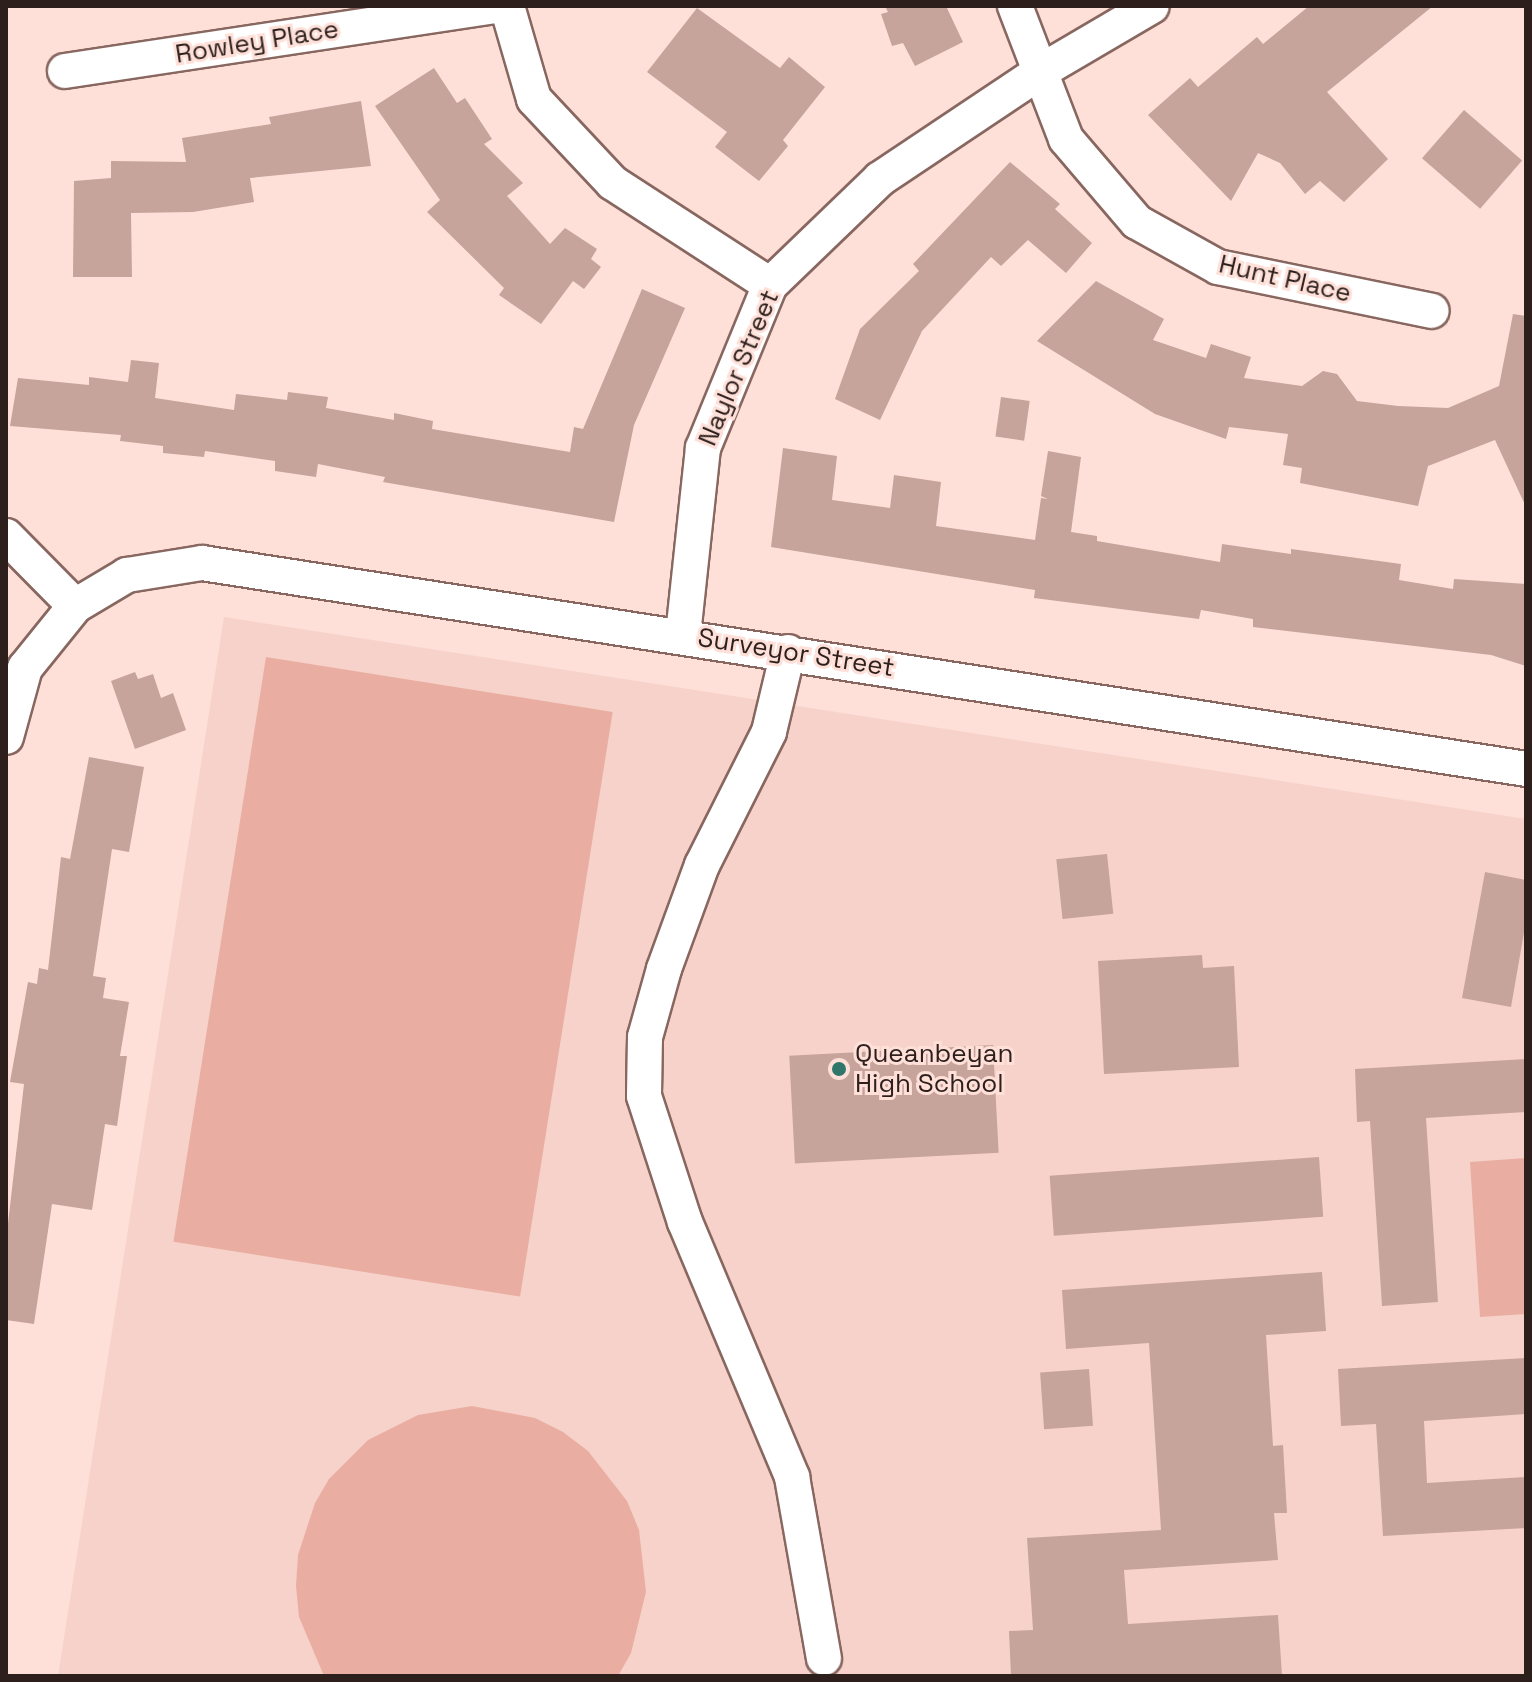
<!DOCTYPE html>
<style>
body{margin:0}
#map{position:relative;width:1532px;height:1682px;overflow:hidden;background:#fee0d9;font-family:"Space Grotesk",sans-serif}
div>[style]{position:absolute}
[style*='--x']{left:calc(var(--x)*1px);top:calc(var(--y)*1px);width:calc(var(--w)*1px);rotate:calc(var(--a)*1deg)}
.built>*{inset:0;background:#f6d2ca}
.green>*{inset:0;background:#e9aea1;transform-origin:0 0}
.building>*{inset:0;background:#c6a39b;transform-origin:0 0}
.roads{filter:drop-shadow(2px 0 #886760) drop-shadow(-2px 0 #886760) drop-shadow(0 2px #886760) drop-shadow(0 -2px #886760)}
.minor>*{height:34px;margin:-17px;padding:0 17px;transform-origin:17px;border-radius:17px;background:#fff}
.dots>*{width:22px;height:22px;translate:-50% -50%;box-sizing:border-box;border:4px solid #fee0d9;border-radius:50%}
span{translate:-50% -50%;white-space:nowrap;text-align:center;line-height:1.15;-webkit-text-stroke:6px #fee0d9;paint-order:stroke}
.street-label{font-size:26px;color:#2c1f1c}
.poi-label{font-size:26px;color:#2c1f1c}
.left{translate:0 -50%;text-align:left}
.frame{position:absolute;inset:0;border:8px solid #2c1f1c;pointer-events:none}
</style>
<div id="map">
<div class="built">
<div style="clip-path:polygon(224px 617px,1526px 819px,1526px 1676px,58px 1676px)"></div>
</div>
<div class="green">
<div style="left:266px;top:657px;width:351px;height:592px;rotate:9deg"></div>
<div style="clip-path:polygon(1526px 1158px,1526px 1314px,1480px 1317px,1470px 1162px)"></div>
<div style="clip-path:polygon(472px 1406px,535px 1418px,563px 1432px,588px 1451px,627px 1501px,639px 1530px,646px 1592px,631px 1653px,618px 1676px,324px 1676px,299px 1617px,296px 1586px,298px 1555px,315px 1503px,329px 1479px,368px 1440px,418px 1415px)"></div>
</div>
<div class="building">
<div style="clip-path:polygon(885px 6px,946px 6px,963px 42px,915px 66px,903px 43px,892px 46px,881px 14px,888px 12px)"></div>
<div style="clip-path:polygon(1309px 6px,1433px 6px,1327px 92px,1388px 159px,1344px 202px,1320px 181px,1305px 194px,1280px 163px,1258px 153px,1231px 201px,1148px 115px,1190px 78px,1198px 87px,1257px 37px,1263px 44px)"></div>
<div style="clip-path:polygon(697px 8px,780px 68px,789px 57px,825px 87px,783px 140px,788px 146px,759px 181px,715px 147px,727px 132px,647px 72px)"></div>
<div style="clip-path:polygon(434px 68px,457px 103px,465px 98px,492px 139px,484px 144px,523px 183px,507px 196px,550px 244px,565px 228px,597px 249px,591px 259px,601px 267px,584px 289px,573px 281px,541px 324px,499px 295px,504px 288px,427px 212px,440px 200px,375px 106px)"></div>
<div style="clip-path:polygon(361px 101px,371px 166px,250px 178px,254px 202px,193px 212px,131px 213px,132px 277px,73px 277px,74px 181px,111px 178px,111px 161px,186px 162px,182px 138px,271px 124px,269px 117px)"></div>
<div style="left:1464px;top:110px;width:77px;height:64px;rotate:41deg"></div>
<div style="clip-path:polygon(1010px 162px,1060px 204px,1055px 209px,1092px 243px,1066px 273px,1028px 240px,1001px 266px,991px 257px,922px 331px,880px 420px,835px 399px,860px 329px,919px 271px,913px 264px)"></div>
<div style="clip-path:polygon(1096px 281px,1164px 319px,1153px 340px,1206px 358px,1211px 344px,1251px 357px,1244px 378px,1302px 386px,1323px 371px,1337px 374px,1357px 401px,1398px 406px,1448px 408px,1499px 386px,1513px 314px,1526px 316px,1526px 507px,1495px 440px,1428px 466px,1418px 506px,1300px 483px,1302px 468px,1283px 465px,1288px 434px,1229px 427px,1226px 439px,1155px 414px,1037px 341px)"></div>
<div style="clip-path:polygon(642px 289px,685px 308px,634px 425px,614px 522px,383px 482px,385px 477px,318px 464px,316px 477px,275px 471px,275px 461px,205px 451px,204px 457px,163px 453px,163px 446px,120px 441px,121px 435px,10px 426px,18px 378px,89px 385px,89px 377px,128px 382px,131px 360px,159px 363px,155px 398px,234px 410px,236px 394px,287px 400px,288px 392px,328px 397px,326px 408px,394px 420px,394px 413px,433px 421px,432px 429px,570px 452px,574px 427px,583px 429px)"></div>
<div style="left:1001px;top:397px;width:29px;height:40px;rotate:8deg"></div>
<div style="clip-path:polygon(783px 448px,837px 456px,832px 500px,890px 508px,894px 475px,941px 482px,936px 526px,1035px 540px,1041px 498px,1048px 499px,1041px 496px,1048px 451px,1081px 457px,1071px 532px,1097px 536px,1097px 541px,1220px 562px,1222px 544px,1291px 554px,1291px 549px,1401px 564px,1399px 580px,1453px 589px,1454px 579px,1526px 584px,1526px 666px,1491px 655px,1253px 627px,1253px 619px,1201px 610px,1199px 619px,1034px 598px,1035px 590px,771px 547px)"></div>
<div style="clip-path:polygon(135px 672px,138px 679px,153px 674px,161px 698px,173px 693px,186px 730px,135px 749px,111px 681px)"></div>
<div style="clip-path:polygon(89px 757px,144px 767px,129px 852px,112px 849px,93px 976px,106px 978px,103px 998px,129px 1002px,120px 1056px,127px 1056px,117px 1126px,105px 1124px,92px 1210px,52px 1204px,34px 1324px,6px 1320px,6px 1241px,24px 1084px,10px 1082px,28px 982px,37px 984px,39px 968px,48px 970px,61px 857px,70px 859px)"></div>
<div style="left:1107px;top:854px;width:60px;height:51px;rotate:84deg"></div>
<div style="clip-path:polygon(1485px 872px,1526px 880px,1526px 921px,1511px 1007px,1462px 998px)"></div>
<div style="clip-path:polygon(1202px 955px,1203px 968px,1234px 966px,1239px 1067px,1104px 1074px,1098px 961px)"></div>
<div style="left:993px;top:1045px;width:108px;height:204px;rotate:87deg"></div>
<div style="clip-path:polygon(1526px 1059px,1526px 1112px,1426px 1118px,1438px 1302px,1382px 1306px,1370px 1121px,1357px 1122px,1355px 1069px)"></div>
<div style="left:1319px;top:1157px;width:60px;height:270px;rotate:86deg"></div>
<div style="clip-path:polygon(1322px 1272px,1326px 1331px,1266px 1335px,1273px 1446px,1283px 1445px,1287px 1513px,1274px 1513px,1278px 1560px,1124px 1570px,1128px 1624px,1278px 1615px,1282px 1676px,1011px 1676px,1009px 1631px,1033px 1630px,1027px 1538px,1161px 1530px,1149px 1343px,1066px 1349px,1062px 1290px)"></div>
<div style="clip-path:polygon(1526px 1358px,1526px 1414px,1424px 1421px,1427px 1483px,1526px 1477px,1526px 1528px,1383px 1536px,1376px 1424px,1341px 1426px,1338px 1369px)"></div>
<div style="left:1089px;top:1369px;width:57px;height:49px;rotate:86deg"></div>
</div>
<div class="roads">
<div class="minor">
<div style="--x:507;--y:6;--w:97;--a:73.8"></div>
<div style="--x:534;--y:99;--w:115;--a:46.8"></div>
<div style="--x:613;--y:183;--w:187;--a:33"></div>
<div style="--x:1015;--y:6;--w:142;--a:69"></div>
<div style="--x:1066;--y:139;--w:109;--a:49.5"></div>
<div style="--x:1137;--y:222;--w:93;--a:29.1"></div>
<div style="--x:1218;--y:267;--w:218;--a:11.6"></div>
<div style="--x:65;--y:71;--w:437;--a:-8.6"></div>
<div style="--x:6;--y:536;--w:98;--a:45.4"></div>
<div style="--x:683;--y:635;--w:188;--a:-83.9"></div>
<div style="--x:703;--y:448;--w:176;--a:-67.7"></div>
<div style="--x:770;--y:285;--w:153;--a:-43.9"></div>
<div style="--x:880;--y:179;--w:196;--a:-33.8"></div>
<div style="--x:1043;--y:70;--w:126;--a:-30.4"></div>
<div style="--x:788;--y:652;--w:82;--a:103.4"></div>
<div style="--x:769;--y:732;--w:149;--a:116.7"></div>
<div style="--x:702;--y:865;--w:111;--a:110.1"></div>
<div style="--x:664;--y:969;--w:71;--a:105.6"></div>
<div style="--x:645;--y:1037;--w:59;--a:91"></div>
<div style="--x:644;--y:1096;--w:133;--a:72"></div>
<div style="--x:685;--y:1222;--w:277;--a:67.2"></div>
<div style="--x:792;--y:1477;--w:184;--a:80"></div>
<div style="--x:6;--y:737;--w:72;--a:-74.6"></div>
<div style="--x:25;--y:668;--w:80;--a:-51.1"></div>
<div style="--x:75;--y:606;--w:61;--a:-30.8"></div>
<div style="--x:127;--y:575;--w:76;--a:-9.1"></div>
<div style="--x:202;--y:563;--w:1340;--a:8.84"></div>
</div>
</div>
<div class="dots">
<div style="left:839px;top:1069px;background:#30766b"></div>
</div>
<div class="street-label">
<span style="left:257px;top:42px;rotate:-9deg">Rowley Place</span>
<span style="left:1285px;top:279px;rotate:13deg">Hunt Place</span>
<span style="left:739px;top:368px;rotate:-67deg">Naylor Street</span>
<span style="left:796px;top:653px;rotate:9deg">Surveyor Street</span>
</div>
<div class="poi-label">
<span class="left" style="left:855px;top:1069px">Queanbeyan<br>High School</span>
</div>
<div class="frame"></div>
</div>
